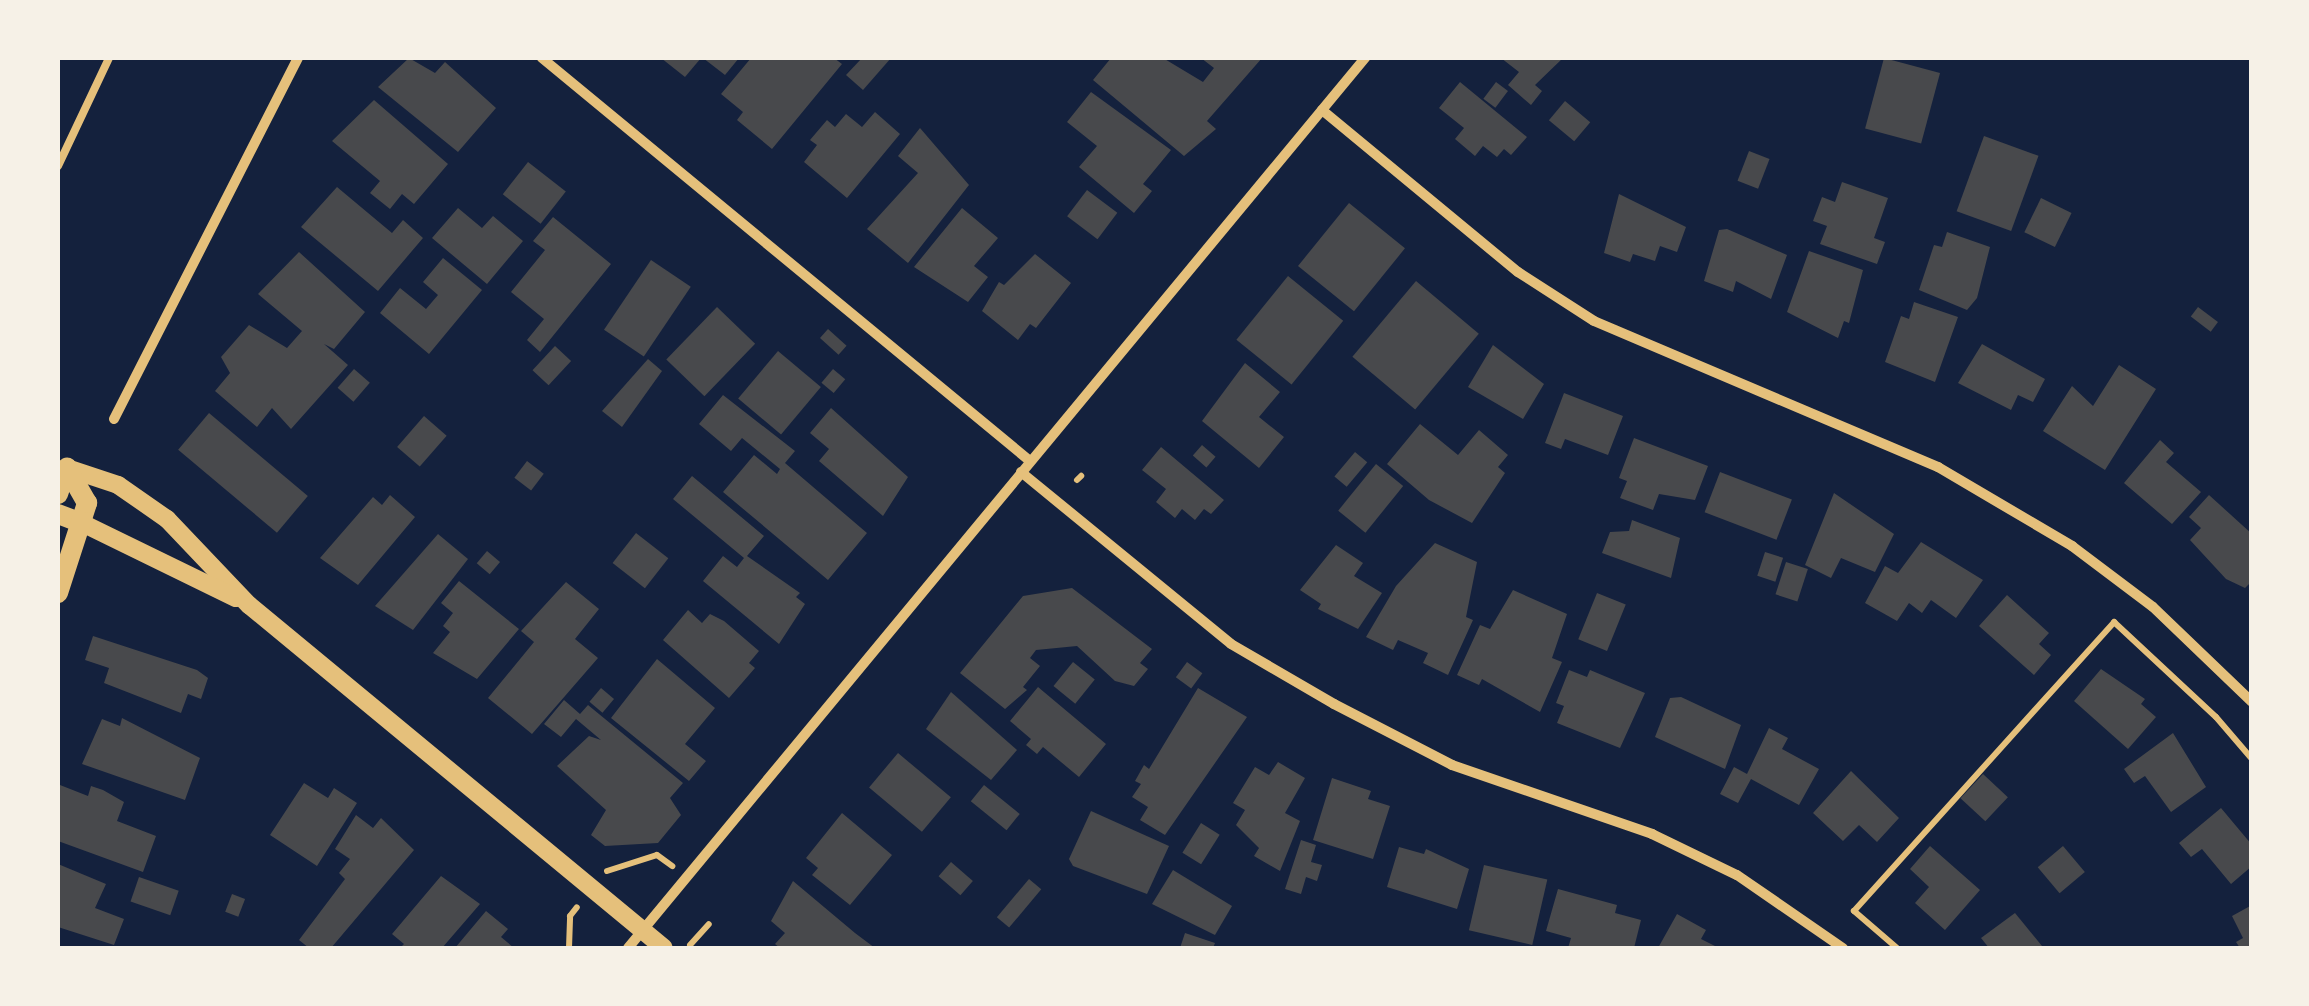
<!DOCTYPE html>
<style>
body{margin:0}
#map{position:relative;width:2309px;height:1006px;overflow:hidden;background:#14213d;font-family:Literata,serif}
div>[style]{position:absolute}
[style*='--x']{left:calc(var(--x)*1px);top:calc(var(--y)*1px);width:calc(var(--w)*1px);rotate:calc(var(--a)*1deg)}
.building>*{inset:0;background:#48494c;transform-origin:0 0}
.path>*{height:6px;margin:-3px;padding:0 3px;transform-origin:3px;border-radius:3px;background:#e5c07b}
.service>*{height:8px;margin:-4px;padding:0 4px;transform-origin:4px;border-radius:4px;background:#e5c07b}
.minor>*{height:10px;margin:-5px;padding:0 5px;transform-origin:5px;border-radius:5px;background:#e5c07b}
.tertiary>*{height:18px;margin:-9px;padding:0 9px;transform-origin:9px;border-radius:9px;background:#e5c07b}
.secondary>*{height:20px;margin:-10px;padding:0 10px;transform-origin:10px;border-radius:10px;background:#e5c07b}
span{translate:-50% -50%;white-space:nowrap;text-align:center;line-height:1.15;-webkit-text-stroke:10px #f6f1e7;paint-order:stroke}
.frame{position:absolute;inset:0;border:60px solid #f6f1e7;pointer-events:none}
</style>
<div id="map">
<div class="building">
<div style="clip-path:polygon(409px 58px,435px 73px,445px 62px,496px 108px,458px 152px,378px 87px)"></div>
<div style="clip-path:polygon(661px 58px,701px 58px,685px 77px)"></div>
<div style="clip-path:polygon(703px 58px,739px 58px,725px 75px)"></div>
<div style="clip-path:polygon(751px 58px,834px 58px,842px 64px,772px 149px,737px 120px,743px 112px,721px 94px)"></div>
<div style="clip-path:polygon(862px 58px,891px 58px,863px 90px,846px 75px)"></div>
<div style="clip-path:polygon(1111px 58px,1163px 58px,1203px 82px,1214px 68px,1201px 58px,1262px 58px,1207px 121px,1216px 129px,1184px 156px,1093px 80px)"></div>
<div style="clip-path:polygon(1501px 58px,1563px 58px,1535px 85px,1542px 91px,1531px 105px,1508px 85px,1519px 72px)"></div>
<div style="left:1884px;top:58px;width:58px;height:73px;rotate:15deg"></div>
<div style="clip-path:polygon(1460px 82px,1527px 137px,1511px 155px,1504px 149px,1497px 157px,1483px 146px,1475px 156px,1455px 139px,1464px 128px,1439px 108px)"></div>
<div style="left:1496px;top:82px;width:15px;height:21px;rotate:37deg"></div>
<div style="clip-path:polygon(1091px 92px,1171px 150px,1143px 184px,1152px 191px,1134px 213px,1079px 167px,1097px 146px,1067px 122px)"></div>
<div style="clip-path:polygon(374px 100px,448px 164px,414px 204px,402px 194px,390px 209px,370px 193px,380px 181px,332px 141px)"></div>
<div style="left:1565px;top:101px;width:33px;height:25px;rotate:40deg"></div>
<div style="clip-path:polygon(875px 112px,900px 134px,847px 198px,804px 162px,817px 145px,810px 140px,827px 120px,835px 127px,846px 114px,862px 127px)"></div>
<div style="clip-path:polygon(920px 128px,969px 185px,908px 263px,867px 229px,918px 173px,898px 156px)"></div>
<div style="left:1984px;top:136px;width:58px;height:80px;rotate:20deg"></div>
<div style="left:1749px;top:151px;width:22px;height:32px;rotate:21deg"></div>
<div style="left:528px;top:162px;width:48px;height:41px;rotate:38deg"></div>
<div style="clip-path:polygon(1842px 182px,1888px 198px,1874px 238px,1885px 242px,1877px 264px,1820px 244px,1827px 226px,1813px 221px,1822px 197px,1835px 202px)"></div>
<div style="clip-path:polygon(337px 187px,392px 233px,403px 220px,423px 238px,378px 291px,301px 227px)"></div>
<div style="left:1087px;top:190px;width:38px;height:33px;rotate:37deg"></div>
<div style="clip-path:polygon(1619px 194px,1686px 227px,1677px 252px,1660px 246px,1655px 261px,1633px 254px,1630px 262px,1604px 253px)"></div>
<div style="left:2041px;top:198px;width:34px;height:38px;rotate:26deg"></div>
<div style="left:1349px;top:203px;width:72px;height:81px;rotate:39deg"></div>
<div style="clip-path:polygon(458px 208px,482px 228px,493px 216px,523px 241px,487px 284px,432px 238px)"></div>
<div style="clip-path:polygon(962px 208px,998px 238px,974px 266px,988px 277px,968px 302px,914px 267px)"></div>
<div style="clip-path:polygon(553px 217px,611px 264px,540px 352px,527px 340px,544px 319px,511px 292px,545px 250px,533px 241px)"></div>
<div style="clip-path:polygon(1727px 229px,1787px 255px,1771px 299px,1736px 281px,1733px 292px,1704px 281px,1719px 230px)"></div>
<div style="clip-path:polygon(1947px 232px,1990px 247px,1977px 298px,1967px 310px,1919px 290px,1934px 245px,1942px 247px)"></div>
<div style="clip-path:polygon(1809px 251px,1863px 270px,1849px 323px,1844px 321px,1838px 338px,1787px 312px)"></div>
<div style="clip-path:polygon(299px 252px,365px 312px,334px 349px,324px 344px,348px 365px,291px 429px,272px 408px,257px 427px,215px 391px,230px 373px,221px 357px,249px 325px,287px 348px,302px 331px,258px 294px)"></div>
<div style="clip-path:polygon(1035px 254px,1071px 283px,1036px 328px,1030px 324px,1018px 340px,982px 311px,999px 282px,1004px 285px)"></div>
<div style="clip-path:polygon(443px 258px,482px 290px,429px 354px,380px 313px,400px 288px,426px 309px,438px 295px,423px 282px)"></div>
<div style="left:651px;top:260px;width:48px;height:84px;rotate:34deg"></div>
<div style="left:1288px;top:276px;width:71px;height:82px;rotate:39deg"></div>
<div style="left:1416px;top:281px;width:82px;height:99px;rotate:40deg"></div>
<div style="clip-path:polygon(1914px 302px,1958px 317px,1935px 382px,1885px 362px,1901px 316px,1909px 319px)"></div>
<div style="left:717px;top:307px;width:53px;height:73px;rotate:44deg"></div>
<div style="left:2198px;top:307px;width:25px;height:12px;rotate:37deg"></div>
<div style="left:828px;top:329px;width:25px;height:12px;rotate:42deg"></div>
<div style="clip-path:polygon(1982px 344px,2045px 379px,2033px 402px,2018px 395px,2011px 410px,1958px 383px)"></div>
<div style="clip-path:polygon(1493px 345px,1544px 384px,1523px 419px,1468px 387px)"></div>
<div style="left:555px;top:346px;width:22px;height:33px;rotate:43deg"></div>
<div style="left:778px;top:351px;width:56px;height:62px;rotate:40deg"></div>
<div style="clip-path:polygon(648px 359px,662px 371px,622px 427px,602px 411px)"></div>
<div style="clip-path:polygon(1245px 363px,1280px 392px,1259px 417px,1284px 437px,1259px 468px,1202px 421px)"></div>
<div style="clip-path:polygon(2119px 365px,2156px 389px,2105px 470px,2043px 431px,2072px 386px,2093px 406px)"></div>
<div style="left:354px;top:369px;width:21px;height:25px;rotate:41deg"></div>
<div style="left:833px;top:369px;width:16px;height:18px;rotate:40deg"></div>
<div style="clip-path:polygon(1564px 393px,1623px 416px,1608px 455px,1565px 439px,1561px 449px,1545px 443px)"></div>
<div style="clip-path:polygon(723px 395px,795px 451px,785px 463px,867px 533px,828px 580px,723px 492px,754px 455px,777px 474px,780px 469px,742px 438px,731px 451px,699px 424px)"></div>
<div style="clip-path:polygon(831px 408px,908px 477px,883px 516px,819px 461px,829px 449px,810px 433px)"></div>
<div style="left:209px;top:413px;width:129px;height:48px;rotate:40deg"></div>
<div style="left:424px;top:416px;width:30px;height:41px;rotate:41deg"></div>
<div style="clip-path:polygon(1420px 424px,1458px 455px,1479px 430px,1508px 455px,1498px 467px,1505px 473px,1472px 523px,1429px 500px,1387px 464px)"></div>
<div style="clip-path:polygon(1634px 438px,1708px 466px,1695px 500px,1659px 494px,1653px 510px,1620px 498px,1627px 481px,1619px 478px)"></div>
<div style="clip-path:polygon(2160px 440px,2174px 453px,2166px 462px,2201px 492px,2172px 524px,2124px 483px)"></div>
<div style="left:1202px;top:445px;width:18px;height:14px;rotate:41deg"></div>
<div style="clip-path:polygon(1161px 447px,1224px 500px,1211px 514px,1204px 509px,1195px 520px,1182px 509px,1175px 518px,1156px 502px,1166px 489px,1142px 470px)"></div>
<div style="left:1355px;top:452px;width:16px;height:32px;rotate:40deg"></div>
<div style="left:527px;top:461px;width:21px;height:21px;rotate:37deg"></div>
<div style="left:1376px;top:464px;width:35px;height:60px;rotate:39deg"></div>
<div style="left:1720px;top:472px;width:77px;height:43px;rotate:21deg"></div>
<div style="clip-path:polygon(692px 476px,764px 536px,747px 556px,800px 593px,796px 597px,805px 604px,779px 644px,703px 581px,723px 556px,737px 567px,744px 558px,673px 499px)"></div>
<div style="clip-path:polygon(1834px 493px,1894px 534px,1875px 572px,1841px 558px,1831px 578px,1805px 565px)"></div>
<div style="clip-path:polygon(390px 495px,415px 517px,358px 585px,320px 558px,373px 497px,382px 505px)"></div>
<div style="clip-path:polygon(2209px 495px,2252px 534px,2252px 581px,2245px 588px,2226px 579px,2190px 540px,2201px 528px,2189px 517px)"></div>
<div style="clip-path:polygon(1632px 520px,1680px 538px,1671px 578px,1602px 553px,1610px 532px,1629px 531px)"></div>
<div style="left:636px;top:533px;width:41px;height:38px;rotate:38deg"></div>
<div style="clip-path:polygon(438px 534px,468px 559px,413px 630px,375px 606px)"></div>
<div style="clip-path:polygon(1921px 542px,1983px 580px,1956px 618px,1931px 600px,1922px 613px,1909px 603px,1897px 621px,1865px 603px,1885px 566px,1898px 573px)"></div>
<div style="clip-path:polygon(1435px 543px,1477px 562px,1466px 617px,1473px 620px,1448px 675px,1423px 663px,1428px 653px,1398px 640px,1393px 650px,1366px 637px,1396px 586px)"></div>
<div style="clip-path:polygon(1336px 545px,1363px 563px,1354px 576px,1382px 593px,1358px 629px,1318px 609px,1321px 604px,1300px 590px)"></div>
<div style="left:487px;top:551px;width:17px;height:16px;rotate:40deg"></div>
<div style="left:1765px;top:552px;width:19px;height:25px;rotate:18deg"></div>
<div style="left:1786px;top:562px;width:23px;height:34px;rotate:18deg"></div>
<div style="clip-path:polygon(459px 581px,519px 629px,477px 679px,433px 653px,450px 632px,443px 626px,453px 613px,441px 603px)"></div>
<div style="clip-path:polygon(566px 582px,599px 609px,575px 639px,598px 658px,532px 734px,488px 698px,534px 642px,521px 631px)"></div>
<div style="clip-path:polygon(1072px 588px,1152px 649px,1140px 663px,1148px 669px,1134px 686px,1115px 681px,1077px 646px,1036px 650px,1030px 658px,1040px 666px,1023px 687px,1027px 690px,1005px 709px,960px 673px,1023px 596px)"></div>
<div style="clip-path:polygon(1513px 590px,1567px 614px,1552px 658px,1562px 662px,1540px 712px,1482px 679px,1479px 685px,1457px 675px,1480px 625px,1490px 629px)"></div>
<div style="left:1597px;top:593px;width:31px;height:50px;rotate:22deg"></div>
<div style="clip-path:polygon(2007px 595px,2049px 633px,2039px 644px,2051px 655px,2034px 675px,1979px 626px)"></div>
<div style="clip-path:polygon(688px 610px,702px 623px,710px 614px,724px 621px,759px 651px,749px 663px,755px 668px,729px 698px,663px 640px)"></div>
<div style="clip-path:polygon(93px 636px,197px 670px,208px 678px,201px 699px,188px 694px,181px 713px,104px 683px,109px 668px,85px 660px)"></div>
<div style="clip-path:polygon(657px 659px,715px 708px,685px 744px,706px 761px,689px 781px,611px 718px)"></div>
<div style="left:1073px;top:662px;width:28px;height:31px;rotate:39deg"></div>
<div style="left:1187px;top:662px;width:19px;height:19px;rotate:36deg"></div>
<div style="clip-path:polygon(2101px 669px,2145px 699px,2141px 704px,2156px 717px,2128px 749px,2074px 701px)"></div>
<div style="clip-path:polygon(1569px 670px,1587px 677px,1590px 670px,1645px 693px,1620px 748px,1557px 723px,1564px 706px,1556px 703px)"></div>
<div style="clip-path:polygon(1038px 687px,1106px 744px,1079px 777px,1043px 747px,1037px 754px,1026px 745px,1031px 739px,1010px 721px)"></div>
<div style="left:601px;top:688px;width:17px;height:18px;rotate:40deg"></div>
<div style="clip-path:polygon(1198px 688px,1247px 717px,1165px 835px,1140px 820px,1148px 807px,1132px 797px,1141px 784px,1135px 781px,1144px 765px,1149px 769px)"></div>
<div style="clip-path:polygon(951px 692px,1017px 750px,991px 780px,926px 729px)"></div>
<div style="clip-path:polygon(1681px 697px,1741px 725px,1725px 769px,1655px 737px,1670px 698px)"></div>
<div style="clip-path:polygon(564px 700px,580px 714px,588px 705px,683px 783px,670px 798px,681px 815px,658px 843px,605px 846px,591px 835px,606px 810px,557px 766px,589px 736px,601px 740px,576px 719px,561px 737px,544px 724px)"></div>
<div style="clip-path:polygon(122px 718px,200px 758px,185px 800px,82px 764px,102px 719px,120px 726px)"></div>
<div style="clip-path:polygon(1769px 728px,1788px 738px,1782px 749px,1819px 769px,1799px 805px,1751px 779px,1738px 803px,1720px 794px,1734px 767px,1747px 774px)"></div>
<div style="clip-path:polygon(2173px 733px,2206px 787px,2171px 812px,2145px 776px,2134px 783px,2124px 769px)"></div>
<div style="left:898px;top:753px;width:69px;height:45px;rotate:40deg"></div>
<div style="clip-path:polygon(1278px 762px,1305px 778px,1285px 813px,1300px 821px,1280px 871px,1254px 856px,1259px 848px,1236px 825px,1245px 810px,1233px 803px,1255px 767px,1269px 775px)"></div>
<div style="clip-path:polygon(1851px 771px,1899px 818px,1877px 842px,1859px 825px,1843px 841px,1813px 813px)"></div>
<div style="left:1983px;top:774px;width:34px;height:33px;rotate:43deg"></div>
<div style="clip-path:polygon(1332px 778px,1371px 791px,1368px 799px,1390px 806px,1373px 859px,1313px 840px)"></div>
<div style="clip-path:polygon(304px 783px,328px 798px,334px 788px,357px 803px,317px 866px,270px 835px)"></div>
<div style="clip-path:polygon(60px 785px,88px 796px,91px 786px,103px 790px,124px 802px,117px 821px,156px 836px,143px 872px,58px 841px)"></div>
<div style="left:984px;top:785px;width:46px;height:21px;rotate:39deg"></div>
<div style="clip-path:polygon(2221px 808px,2252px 845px,2252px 866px,2231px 884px,2202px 849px,2191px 857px,2179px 843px)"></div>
<div style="clip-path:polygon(1091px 811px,1169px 846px,1147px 894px,1073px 866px,1069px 859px)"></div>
<div style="clip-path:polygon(842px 813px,892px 855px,850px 905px,812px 875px,818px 868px,806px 858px)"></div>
<div style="clip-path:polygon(356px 815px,373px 828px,381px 818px,414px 850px,331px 948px,309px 948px,299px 940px,345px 879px,339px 873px,350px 859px,335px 849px)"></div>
<div style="left:1201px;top:823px;width:22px;height:35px;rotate:32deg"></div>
<div style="clip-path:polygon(1301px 840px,1316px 845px,1311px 862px,1322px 865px,1317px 881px,1306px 877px,1301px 894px,1285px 889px)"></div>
<div style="clip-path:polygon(1930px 846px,1980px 890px,1945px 930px,1915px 903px,1929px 887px,1910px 869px)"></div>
<div style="left:2063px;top:846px;width:34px;height:33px;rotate:50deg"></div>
<div style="clip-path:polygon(1399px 847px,1424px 854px,1426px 849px,1469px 869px,1457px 909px,1387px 887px)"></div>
<div style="left:951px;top:862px;width:29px;height:19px;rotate:41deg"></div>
<div style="clip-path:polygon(58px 864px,106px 884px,95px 908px,124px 919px,114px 945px,58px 927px)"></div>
<div style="left:1484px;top:865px;width:65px;height:67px;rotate:13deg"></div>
<div style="clip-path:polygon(1173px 870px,1232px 906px,1215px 935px,1152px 904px)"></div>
<div style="clip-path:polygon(441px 876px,480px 904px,442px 948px,400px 948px,404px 944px,392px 934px)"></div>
<div style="left:139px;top:877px;width:42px;height:26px;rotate:19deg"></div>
<div style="left:1029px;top:879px;width:16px;height:50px;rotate:40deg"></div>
<div style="clip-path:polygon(793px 881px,855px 933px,875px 948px,780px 948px,775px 944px,785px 933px,771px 921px)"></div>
<div style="clip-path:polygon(1558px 889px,1617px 905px,1615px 913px,1641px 920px,1634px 948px,1568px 948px,1571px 938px,1546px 931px)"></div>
<div style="left:232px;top:894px;width:14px;height:19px;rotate:21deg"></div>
<div style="clip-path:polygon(2252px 905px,2252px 948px,2240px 948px,2236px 942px,2243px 938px,2232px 916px)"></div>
<div style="clip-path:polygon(486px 911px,508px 929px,501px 937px,514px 948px,455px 948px)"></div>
<div style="clip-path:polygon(2015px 913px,2042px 946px,1989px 948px,1981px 938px)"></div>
<div style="clip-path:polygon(1677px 914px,1706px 930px,1701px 939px,1719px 948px,1658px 948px)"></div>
<div style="clip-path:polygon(1185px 933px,1215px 943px,1213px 948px,1180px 948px)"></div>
</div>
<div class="path">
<div style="--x:1077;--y:480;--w:6;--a:-45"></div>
<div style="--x:607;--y:871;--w:52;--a:-17.7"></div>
<div style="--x:657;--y:855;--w:19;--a:36"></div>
<div style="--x:690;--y:945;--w:28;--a:-48"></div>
<div style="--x:569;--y:948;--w:32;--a:-88"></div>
<div style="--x:570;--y:916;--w:11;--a:-52"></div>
<div style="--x:1897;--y:948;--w:57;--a:-139.3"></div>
<div style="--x:1854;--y:911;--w:389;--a:-48"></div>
<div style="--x:2114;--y:622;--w:139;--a:43"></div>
<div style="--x:2216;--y:717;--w:55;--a:49.4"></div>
</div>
<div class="service">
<div style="--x:58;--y:166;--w:119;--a:-64.7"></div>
</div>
<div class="minor">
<div style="--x:542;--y:58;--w:633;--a:39.55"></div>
<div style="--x:1322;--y:110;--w:254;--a:39.6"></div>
<div style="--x:1518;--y:272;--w:90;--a:32.8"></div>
<div style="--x:1594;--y:321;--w:374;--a:23"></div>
<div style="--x:1938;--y:467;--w:156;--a:30.5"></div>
<div style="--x:2072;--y:546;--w:101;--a:37"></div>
<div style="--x:2153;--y:607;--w:137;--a:43.8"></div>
<div style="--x:114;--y:419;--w:405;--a:-63"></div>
<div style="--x:1021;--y:472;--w:271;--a:39.3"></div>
<div style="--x:1231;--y:644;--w:119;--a:30.2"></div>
<div style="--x:1334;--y:704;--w:133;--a:27.3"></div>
<div style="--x:1452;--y:765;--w:212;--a:19"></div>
<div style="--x:1652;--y:834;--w:94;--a:25.8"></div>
<div style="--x:1737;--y:875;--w:129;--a:34.6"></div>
<div style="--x:628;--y:948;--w:1156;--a:-50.37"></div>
</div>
<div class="tertiary">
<div style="--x:67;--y:468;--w:54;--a:18.4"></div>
<div style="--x:118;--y:485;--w:60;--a:34.8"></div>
<div style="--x:167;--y:519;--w:119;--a:46.4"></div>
<div style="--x:249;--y:605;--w:538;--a:39.57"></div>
<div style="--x:84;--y:524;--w:169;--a:26"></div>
</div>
<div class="secondary">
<div style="--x:58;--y:494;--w:28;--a:-71"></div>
<div style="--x:58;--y:514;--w:28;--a:21"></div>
<div style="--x:58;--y:593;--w:95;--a:-72.1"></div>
<div style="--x:87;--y:503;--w:40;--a:-119.7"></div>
</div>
<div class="frame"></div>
</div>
